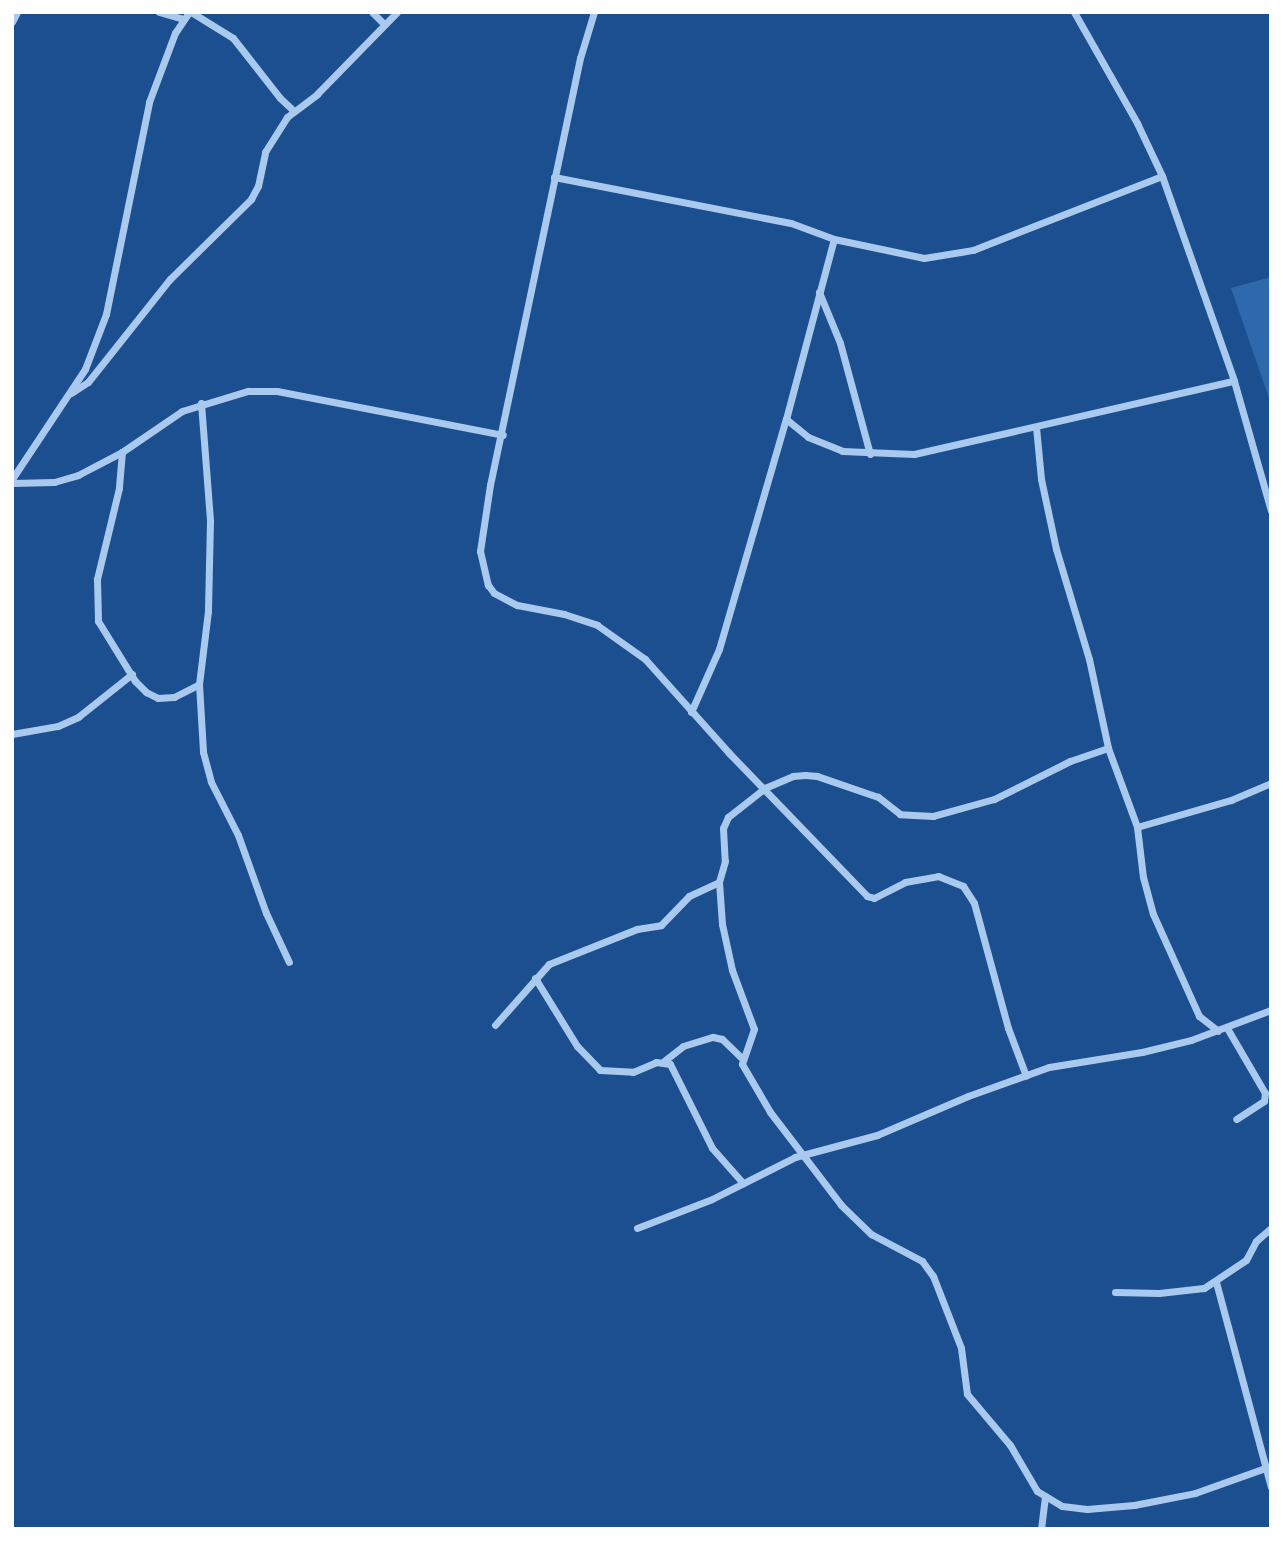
<!DOCTYPE html>
<style>
body{margin:0}
#map{position:relative;width:1283px;height:1541px;overflow:hidden;background:#1b4f8f;font-family:Raleway,sans-serif}
div>[style]{position:absolute}
[style*='--x']{left:calc(var(--x)*1px);top:calc(var(--y)*1px);width:calc(var(--w)*1px);rotate:calc(var(--a)*1deg)}
.green>*{inset:0;background:#2e69ad}
.minor>*{height:7px;margin:-3.5px;padding:0 3.5px;transform-origin:3.5px;border-radius:3.5px;background:#a9c9ee}
span{translate:-50% -50%;white-space:nowrap;text-align:center;line-height:1.15;-webkit-text-stroke:5px #1b4f8f;paint-order:stroke}
.frame{position:absolute;inset:0;border:14px solid #fff;pointer-events:none}
</style>
<div id="map">
<div class="green">
<div style="clip-path:polygon(1271px 277px,1271px 404px,1231px 288px)"></div>
</div>
<div class="minor">
<div style="--x:159;--y:12;--w:26;--a:16"></div>
<div style="--x:191;--y:12;--w:49;--a:31.8"></div>
<div style="--x:233;--y:38;--w:76;--a:51.9"></div>
<div style="--x:280;--y:98;--w:19;--a:43"></div>
<div style="--x:372;--y:12;--w:17;--a:45"></div>
<div style="--x:594;--y:12;--w:48;--a:106.9"></div>
<div style="--x:580;--y:58;--w:436;--a:101.9"></div>
<div style="--x:490;--y:485;--w:67;--a:98.6"></div>
<div style="--x:480;--y:551;--w:35;--a:77"></div>
<div style="--x:488;--y:585;--w:10;--a:53"></div>
<div style="--x:494;--y:593;--w:26;--a:28"></div>
<div style="--x:517;--y:605;--w:48;--a:10.8"></div>
<div style="--x:564;--y:614;--w:35;--a:18"></div>
<div style="--x:597;--y:625;--w:59;--a:35.3"></div>
<div style="--x:645;--y:659;--w:126;--a:48.2"></div>
<div style="--x:729;--y:753;--w:199;--a:46"></div>
<div style="--x:867;--y:896;--w:7;--a:16"></div>
<div style="--x:874;--y:898;--w:35;--a:-27"></div>
<div style="--x:905;--y:882;--w:34;--a:-10"></div>
<div style="--x:938;--y:876;--w:27;--a:22"></div>
<div style="--x:963;--y:886;--w:20;--a:57"></div>
<div style="--x:974;--y:903;--w:130;--a:74.8"></div>
<div style="--x:1008;--y:1028;--w:51;--a:69.4"></div>
<div style="--x:1074;--y:12;--w:128;--a:60.4"></div>
<div style="--x:1137;--y:123;--w:59;--a:64.7"></div>
<div style="--x:1162;--y:176;--w:217;--a:70.6"></div>
<div style="--x:1234;--y:381;--w:135;--a:74.1"></div>
<div style="--x:12;--y:22;--w:11;--a:-63"></div>
<div style="--x:554;--y:177;--w:241;--a:11"></div>
<div style="--x:791;--y:223;--w:46;--a:20.4"></div>
<div style="--x:834;--y:239;--w:92;--a:11.9"></div>
<div style="--x:924;--y:258;--w:50;--a:-9.3"></div>
<div style="--x:973;--y:250;--w:203;--a:-21.4"></div>
<div style="--x:819;--y:292;--w:55;--a:67.6"></div>
<div style="--x:840;--y:343;--w:115;--a:74.9"></div>
<div style="--x:71;--y:393;--w:20;--a:-33"></div>
<div style="--x:88;--y:382;--w:132;--a:-51.5"></div>
<div style="--x:170;--y:279;--w:114;--a:-44.6"></div>
<div style="--x:251;--y:199;--w:15;--a:-62"></div>
<div style="--x:258;--y:186;--w:35;--a:-78"></div>
<div style="--x:265;--y:152;--w:41;--a:-57.8"></div>
<div style="--x:287;--y:117;--w:38;--a:-37"></div>
<div style="--x:317;--y:94;--w:115;--a:-45.7"></div>
<div style="--x:201;--y:403;--w:118;--a:85.6"></div>
<div style="--x:210;--y:521;--w:90;--a:91.3"></div>
<div style="--x:208;--y:611;--w:74;--a:97"></div>
<div style="--x:199;--y:684;--w:68;--a:86.6"></div>
<div style="--x:203;--y:752;--w:31;--a:75"></div>
<div style="--x:211;--y:782;--w:59;--a:63"></div>
<div style="--x:238;--y:835;--w:83;--a:70.3"></div>
<div style="--x:266;--y:913;--w:54;--a:64.9"></div>
<div style="--x:786;--y:419;--w:28;--a:39"></div>
<div style="--x:808;--y:437;--w:37;--a:22"></div>
<div style="--x:842;--y:451;--w:72;--a:2.4"></div>
<div style="--x:914;--y:454;--w:328;--a:-12.9"></div>
<div style="--x:1036;--y:427;--w:52;--a:84.5"></div>
<div style="--x:1041;--y:479;--w:72;--a:77.9"></div>
<div style="--x:1056;--y:549;--w:115;--a:73.3"></div>
<div style="--x:1089;--y:659;--w:91;--a:77.9"></div>
<div style="--x:1108;--y:748;--w:84;--a:69.8"></div>
<div style="--x:1137;--y:827;--w:50;--a:83.2"></div>
<div style="--x:1143;--y:877;--w:38;--a:75"></div>
<div style="--x:1153;--y:914;--w:112;--a:65.7"></div>
<div style="--x:1199;--y:1016;--w:24;--a:38"></div>
<div style="--x:122;--y:452;--w:36;--a:95"></div>
<div style="--x:119;--y:488;--w:94;--a:103.6"></div>
<div style="--x:97;--y:579;--w:42;--a:88.6"></div>
<div style="--x:98;--y:621;--w:70;--a:58.3"></div>
<div style="--x:135;--y:681;--w:16;--a:45"></div>
<div style="--x:146;--y:692;--w:13;--a:27"></div>
<div style="--x:158;--y:698;--w:16;--a:-4"></div>
<div style="--x:174;--y:697;--w:28;--a:-27"></div>
<div style="--x:12;--y:479;--w:132;--a:-56.4"></div>
<div style="--x:85;--y:369;--w:59;--a:-69.1"></div>
<div style="--x:106;--y:314;--w:216;--a:-78.5"></div>
<div style="--x:149;--y:102;--w:74;--a:-69.4"></div>
<div style="--x:175;--y:33;--w:25;--a:-56"></div>
<div style="--x:12;--y:483;--w:42;--a:-1.4"></div>
<div style="--x:54;--y:482;--w:25;--a:-16"></div>
<div style="--x:78;--y:475;--w:50;--a:-27.6"></div>
<div style="--x:122;--y:452;--w:73;--a:-34.3"></div>
<div style="--x:182;--y:411;--w:69;--a:-16.9"></div>
<div style="--x:248;--y:391;--w:29;--a:0"></div>
<div style="--x:277;--y:391;--w:230;--a:11"></div>
<div style="--x:691;--y:712;--w:69;--a:-66"></div>
<div style="--x:719;--y:649;--w:240;--a:-73.8"></div>
<div style="--x:786;--y:419;--w:186;--a:-75.1"></div>
<div style="--x:12;--y:734;--w:47;--a:-9.9"></div>
<div style="--x:58;--y:726;--w:22;--a:-24"></div>
<div style="--x:78;--y:717;--w:69;--a:-38.5"></div>
<div style="--x:1108;--y:748;--w:40;--a:161.1"></div>
<div style="--x:1070;--y:761;--w:85;--a:153.4"></div>
<div style="--x:994;--y:799;--w:63;--a:164.4"></div>
<div style="--x:933;--y:816;--w:33;--a:-177"></div>
<div style="--x:900;--y:814;--w:28;--a:-142"></div>
<div style="--x:878;--y:797;--w:65;--a:-161"></div>
<div style="--x:817;--y:776;--w:12;--a:-175"></div>
<div style="--x:805;--y:775;--w:12;--a:175"></div>
<div style="--x:793;--y:776;--w:30;--a:157"></div>
<div style="--x:765;--y:788;--w:47;--a:141.9"></div>
<div style="--x:728;--y:817;--w:12;--a:114"></div>
<div style="--x:723;--y:828;--w:33;--a:87"></div>
<div style="--x:725;--y:861;--w:22;--a:106"></div>
<div style="--x:719;--y:882;--w:42;--a:85.9"></div>
<div style="--x:722;--y:924;--w:47;--a:77.7"></div>
<div style="--x:732;--y:970;--w:63;--a:69.6"></div>
<div style="--x:754;--y:1029;--w:37;--a:109"></div>
<div style="--x:742;--y:1064;--w:56;--a:59.7"></div>
<div style="--x:770;--y:1112;--w:117;--a:52.6"></div>
<div style="--x:841;--y:1205;--w:42;--a:44"></div>
<div style="--x:871;--y:1234;--w:58;--a:27.9"></div>
<div style="--x:922;--y:1261;--w:19;--a:54"></div>
<div style="--x:933;--y:1276;--w:77;--a:68.7"></div>
<div style="--x:961;--y:1348;--w:46;--a:82.6"></div>
<div style="--x:967;--y:1394;--w:67;--a:49.9"></div>
<div style="--x:1010;--y:1445;--w:53;--a:59.6"></div>
<div style="--x:1037;--y:1491;--w:29;--a:31"></div>
<div style="--x:1062;--y:1506;--w:25;--a:7"></div>
<div style="--x:1087;--y:1509;--w:47;--a:-4.9"></div>
<div style="--x:1134;--y:1505;--w:62;--a:-11.1"></div>
<div style="--x:1195;--y:1493;--w:81;--a:-19.6"></div>
<div style="--x:1137;--y:827;--w:98;--a:-16"></div>
<div style="--x:1231;--y:800;--w:43;--a:-23"></div>
<div style="--x:535;--y:978;--w:80;--a:58.3"></div>
<div style="--x:577;--y:1046;--w:33;--a:46"></div>
<div style="--x:600;--y:1070;--w:33;--a:3"></div>
<div style="--x:633;--y:1072;--w:25;--a:-23"></div>
<div style="--x:656;--y:1062;--w:14;--a:8"></div>
<div style="--x:670;--y:1064;--w:94;--a:63.4"></div>
<div style="--x:712;--y:1148;--w:47;--a:48.5"></div>
<div style="--x:495;--y:1025;--w:81;--a:-48.5"></div>
<div style="--x:549;--y:964;--w:95;--a:-21.7"></div>
<div style="--x:637;--y:929;--w:24;--a:-9"></div>
<div style="--x:661;--y:925;--w:40;--a:-46"></div>
<div style="--x:689;--y:896;--w:33;--a:-25"></div>
<div style="--x:1227;--y:1028;--w:75;--a:59.7"></div>
<div style="--x:1265;--y:1093;--w:8;--a:97"></div>
<div style="--x:1264;--y:1101;--w:33;--a:147"></div>
<div style="--x:664;--y:1061;--w:24;--a:-38"></div>
<div style="--x:683;--y:1046;--w:31;--a:-17"></div>
<div style="--x:713;--y:1037;--w:9;--a:13"></div>
<div style="--x:722;--y:1039;--w:28;--a:44"></div>
<div style="--x:637;--y:1228;--w:80;--a:-21.1"></div>
<div style="--x:712;--y:1199;--w:93;--a:-26.8"></div>
<div style="--x:795;--y:1157;--w:85;--a:-15"></div>
<div style="--x:877;--y:1135;--w:99;--a:-23.2"></div>
<div style="--x:968;--y:1096;--w:86;--a:-19.7"></div>
<div style="--x:1049;--y:1067;--w:94;--a:-9.2"></div>
<div style="--x:1142;--y:1052;--w:50;--a:-13.8"></div>
<div style="--x:1191;--y:1040;--w:85;--a:-20.6"></div>
<div style="--x:1216;--y:1282;--w:212;--a:75"></div>
<div style="--x:1115;--y:1292;--w:44;--a:1.3"></div>
<div style="--x:1159;--y:1293;--w:45;--a:-6.3"></div>
<div style="--x:1204;--y:1288;--w:50;--a:-33.7"></div>
<div style="--x:1246;--y:1260;--w:21;--a:-62"></div>
<div style="--x:1256;--y:1241;--w:20;--a:-41"></div>
<div style="--x:1041;--y:1529;--w:33;--a:-83"></div>
</div>
<div class="frame"></div>
</div>
